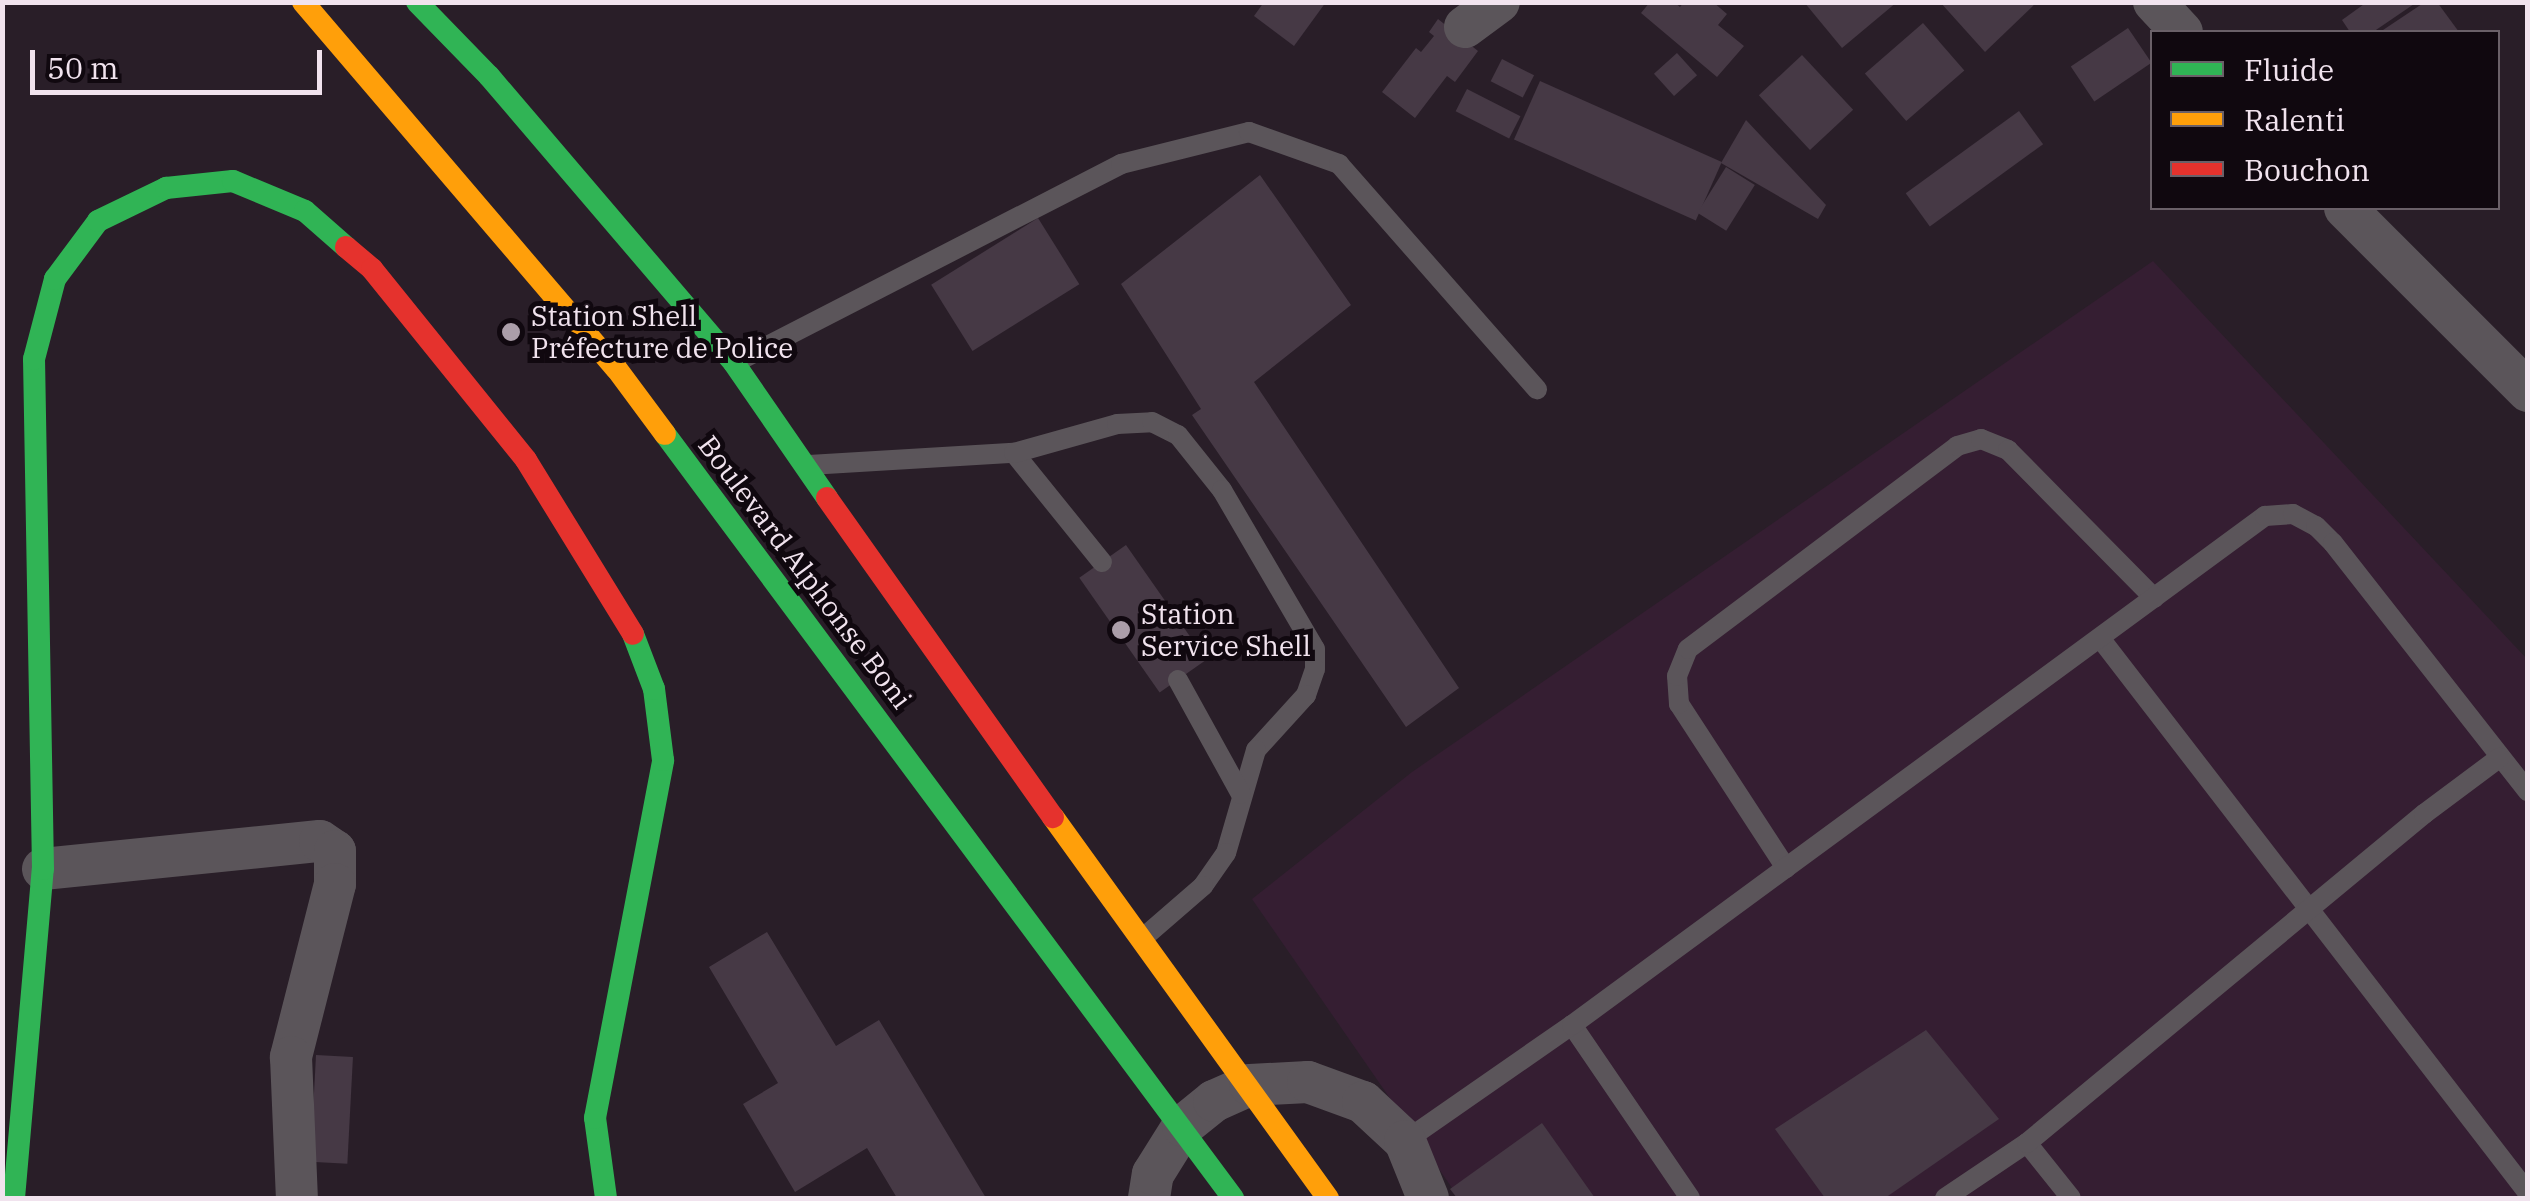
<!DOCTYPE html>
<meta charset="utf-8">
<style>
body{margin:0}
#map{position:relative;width:2530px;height:1201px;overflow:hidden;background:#291e28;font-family:"IBM Plex Serif",serif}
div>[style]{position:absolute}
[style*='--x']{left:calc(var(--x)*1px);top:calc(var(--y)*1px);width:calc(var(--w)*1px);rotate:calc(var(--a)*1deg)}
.built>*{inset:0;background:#351e32}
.building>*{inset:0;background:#463945;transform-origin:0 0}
.lane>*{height:20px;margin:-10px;padding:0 10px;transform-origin:10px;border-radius:10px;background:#5b555a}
.street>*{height:42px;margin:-21px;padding:0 21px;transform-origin:21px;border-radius:21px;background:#5b555a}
.fast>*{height:22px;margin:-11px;padding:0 11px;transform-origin:11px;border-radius:11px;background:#30b455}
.slow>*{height:22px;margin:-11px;padding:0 11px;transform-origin:11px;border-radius:11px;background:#ff9f0a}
.jam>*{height:22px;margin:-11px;padding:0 11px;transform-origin:11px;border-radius:11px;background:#e5322d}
.dots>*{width:28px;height:28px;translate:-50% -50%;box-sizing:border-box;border:5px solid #10080f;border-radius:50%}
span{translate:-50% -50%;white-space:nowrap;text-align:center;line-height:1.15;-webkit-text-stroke:10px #10080f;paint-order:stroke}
.poi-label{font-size:28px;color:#f1e3ee}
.left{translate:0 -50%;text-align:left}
.street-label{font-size:28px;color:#f1e3ee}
.frame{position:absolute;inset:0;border:5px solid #f1e3ee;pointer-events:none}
.legend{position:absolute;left:2150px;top:30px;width:350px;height:180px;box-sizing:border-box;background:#10080f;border:2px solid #6a6068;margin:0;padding:12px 18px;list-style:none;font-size:30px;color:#f1e3ee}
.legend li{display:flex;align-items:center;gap:20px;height:50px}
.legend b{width:50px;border:2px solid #6a6068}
.scale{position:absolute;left:30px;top:50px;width:292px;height:45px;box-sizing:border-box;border:5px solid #f1e3ee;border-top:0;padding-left:12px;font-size:30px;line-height:35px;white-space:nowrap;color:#f1e3ee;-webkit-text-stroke:8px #10080f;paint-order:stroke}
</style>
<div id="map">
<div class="built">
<div style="clip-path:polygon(2153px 261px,2527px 659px,2527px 1198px,1459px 1198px,1252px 899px,1412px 772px)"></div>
</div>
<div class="building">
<div style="clip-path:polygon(1264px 2px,1326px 2px,1294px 46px,1254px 16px)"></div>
<div style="clip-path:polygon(1650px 2px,1674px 2px,1680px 7px,1684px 2px,1713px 2px,1727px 14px,1718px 25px,1744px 46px,1717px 77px,1641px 13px)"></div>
<div style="clip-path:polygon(1804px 2px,1897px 2px,1842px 48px)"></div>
<div style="clip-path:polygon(1940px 2px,2037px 2px,1985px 52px)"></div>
<div style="clip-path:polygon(2367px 2px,2417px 2px,2373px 32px,2350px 32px,2342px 20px)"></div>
<div style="clip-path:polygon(2425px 2px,2437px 2px,2459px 32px,2380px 32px)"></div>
<div style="clip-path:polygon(1438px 19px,1478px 51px,1455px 82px,1447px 76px,1415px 118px,1382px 92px,1416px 48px,1421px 52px,1434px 36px,1429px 32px)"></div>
<div style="left:1923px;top:23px;width:63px;height:77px;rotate:49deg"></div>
<div style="left:2128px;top:28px;width:42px;height:69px;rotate:56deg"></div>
<div style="left:1677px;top:53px;width:30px;height:31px;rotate:48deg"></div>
<div style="left:1802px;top:55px;width:75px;height:59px;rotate:47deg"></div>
<div style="left:1502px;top:59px;width:36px;height:25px;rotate:27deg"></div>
<div style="left:1540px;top:81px;width:199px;height:64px;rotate:24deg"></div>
<div style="left:1467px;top:89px;width:60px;height:25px;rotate:27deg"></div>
<div style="left:2019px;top:111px;width:41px;height:140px;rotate:54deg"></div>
<div style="clip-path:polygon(1746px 120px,1826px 205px,1818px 219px,1721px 163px)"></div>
<div style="left:1726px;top:167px;width:34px;height:54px;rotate:32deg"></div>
<div style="clip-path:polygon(1260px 175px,1351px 305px,1254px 382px,1459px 688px,1406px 727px,1192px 415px,1201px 409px,1121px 284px)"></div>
<div style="left:1038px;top:218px;width:78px;height:126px;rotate:58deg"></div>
<div style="left:1126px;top:545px;width:140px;height:57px;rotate:55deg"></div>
<div style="clip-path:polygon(767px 932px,836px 1046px,879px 1020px,986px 1198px,897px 1198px,867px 1148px,795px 1192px,743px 1104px,778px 1083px,709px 967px)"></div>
<div style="clip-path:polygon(1926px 1030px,1999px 1119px,1885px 1198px,1825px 1198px,1775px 1129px)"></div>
<div style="left:316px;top:1055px;width:37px;height:107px;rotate:3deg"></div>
<div style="clip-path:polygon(1542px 1123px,1595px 1198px,1457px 1198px,1450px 1189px)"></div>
</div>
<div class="lane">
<div style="--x:738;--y:361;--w:431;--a:-27.2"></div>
<div style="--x:1121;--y:164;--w:132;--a:-14"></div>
<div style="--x:1249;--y:132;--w:96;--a:19.6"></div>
<div style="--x:1339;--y:164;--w:300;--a:48.7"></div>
<div style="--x:1014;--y:453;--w:140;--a:51.1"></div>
<div style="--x:809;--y:465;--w:205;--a:-3.4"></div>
<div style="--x:1014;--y:453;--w:107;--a:-15.7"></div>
<div style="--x:1117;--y:424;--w:35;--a:-3"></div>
<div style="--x:1152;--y:422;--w:29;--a:27"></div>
<div style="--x:1178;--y:435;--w:70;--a:51.3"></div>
<div style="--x:1222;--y:490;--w:184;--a:59.7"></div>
<div style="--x:1315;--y:649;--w:20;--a:90"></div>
<div style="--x:1315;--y:669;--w:28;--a:109"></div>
<div style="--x:1306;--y:695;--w:74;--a:132.3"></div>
<div style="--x:1256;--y:750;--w:107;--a:106.2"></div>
<div style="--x:1226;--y:853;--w:40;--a:124.9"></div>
<div style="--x:1203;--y:886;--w:79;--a:139.1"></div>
<div style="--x:2100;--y:638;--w:701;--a:52.36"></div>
<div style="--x:1178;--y:680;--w:130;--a:61.1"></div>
<div style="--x:1786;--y:868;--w:196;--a:-123.1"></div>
<div style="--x:1679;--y:704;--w:28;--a:-94"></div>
<div style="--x:1677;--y:676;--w:29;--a:-68"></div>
<div style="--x:1688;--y:649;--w:337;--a:-37"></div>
<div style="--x:1957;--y:446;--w:25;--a:-16"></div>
<div style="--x:1981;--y:439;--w:29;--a:22"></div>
<div style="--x:2008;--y:450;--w:208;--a:45.4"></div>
<div style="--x:1572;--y:1025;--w:209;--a:55.7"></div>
<div style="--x:1405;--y:1141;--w:203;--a:-34.8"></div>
<div style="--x:1572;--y:1025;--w:860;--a:-36.3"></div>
<div style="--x:2265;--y:516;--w:28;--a:-4"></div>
<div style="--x:2293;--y:514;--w:26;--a:28"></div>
<div style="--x:2316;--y:526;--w:24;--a:45"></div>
<div style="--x:2333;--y:543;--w:316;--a:51.9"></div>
<div style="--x:2027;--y:1143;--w:70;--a:51.3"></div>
<div style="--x:1945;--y:1198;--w:99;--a:-33.9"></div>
<div style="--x:2027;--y:1143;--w:516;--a:-39.65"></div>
<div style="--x:2424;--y:814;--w:94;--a:-36.7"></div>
</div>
<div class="street">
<div style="--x:2154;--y:2;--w:41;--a:47"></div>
<div style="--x:1465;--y:27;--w:42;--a:-36.3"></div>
<div style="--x:2345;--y:208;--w:259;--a:45"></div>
<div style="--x:43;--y:869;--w:278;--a:-5.8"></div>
<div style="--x:320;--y:841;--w:18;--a:34"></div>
<div style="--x:335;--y:851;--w:33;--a:90"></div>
<div style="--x:335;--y:884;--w:179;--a:104.3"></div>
<div style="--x:291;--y:1057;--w:141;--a:87.6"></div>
<div style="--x:1149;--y:1198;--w:24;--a:-81"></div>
<div style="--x:1153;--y:1174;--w:57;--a:-58"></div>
<div style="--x:1183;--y:1126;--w:40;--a:-39"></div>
<div style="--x:1214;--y:1101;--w:39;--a:-24"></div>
<div style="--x:1250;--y:1085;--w:58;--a:-3"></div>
<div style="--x:1308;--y:1082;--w:59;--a:20"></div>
<div style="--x:1363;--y:1102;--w:57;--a:42.9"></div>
<div style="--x:1405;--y:1141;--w:61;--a:68"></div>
</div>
<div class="fast">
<div style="--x:417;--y:2;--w:103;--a:45.8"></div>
<div style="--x:489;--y:76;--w:377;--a:49.5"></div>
<div style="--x:734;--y:363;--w:164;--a:55.4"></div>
<div style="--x:665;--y:434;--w:952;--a:53.37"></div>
<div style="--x:14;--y:1198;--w:330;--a:-85"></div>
<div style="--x:43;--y:869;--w:510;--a:-91.01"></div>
<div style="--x:34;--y:359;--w:83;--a:-75.3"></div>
<div style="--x:55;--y:279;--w:72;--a:-53.4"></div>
<div style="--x:98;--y:221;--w:76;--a:-25.9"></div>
<div style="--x:166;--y:188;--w:67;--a:-6"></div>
<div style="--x:233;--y:181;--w:78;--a:22.6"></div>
<div style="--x:305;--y:211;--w:55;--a:41.3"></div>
<div style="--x:606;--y:1198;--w:81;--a:-97.8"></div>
<div style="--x:595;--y:1118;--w:364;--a:-79.2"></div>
<div style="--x:663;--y:760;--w:72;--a:-97.2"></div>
<div style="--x:654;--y:689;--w:59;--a:-110.9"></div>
</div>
<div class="slow">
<div style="--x:303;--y:2;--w:482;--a:49.5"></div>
<div style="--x:616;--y:368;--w:82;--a:53.4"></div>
<div style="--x:1053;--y:817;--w:470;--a:54.2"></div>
</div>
<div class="jam">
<div style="--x:346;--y:247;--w:34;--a:40"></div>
<div style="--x:372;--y:269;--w:245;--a:51.1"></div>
<div style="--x:526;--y:460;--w:204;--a:58.4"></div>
<div style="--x:827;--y:498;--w:391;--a:54.7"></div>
</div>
<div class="dots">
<div style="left:511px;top:332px;background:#ab9ea9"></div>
<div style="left:1121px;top:630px;background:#ab9ea9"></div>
</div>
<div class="poi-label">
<span class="left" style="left:531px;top:332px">Station Shell<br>Préfecture de Police</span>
<span class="left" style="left:1141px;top:630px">Station<br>Service Shell</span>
</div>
<div class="street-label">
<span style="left:805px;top:572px;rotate:53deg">Boulevard Alphonse Boni</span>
</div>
<div class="frame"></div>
<ul class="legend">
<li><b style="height:12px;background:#30b455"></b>Fluide</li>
<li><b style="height:12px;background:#ff9f0a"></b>Ralenti</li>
<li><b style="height:12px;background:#e5322d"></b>Bouchon</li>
</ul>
<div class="scale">50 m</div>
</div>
